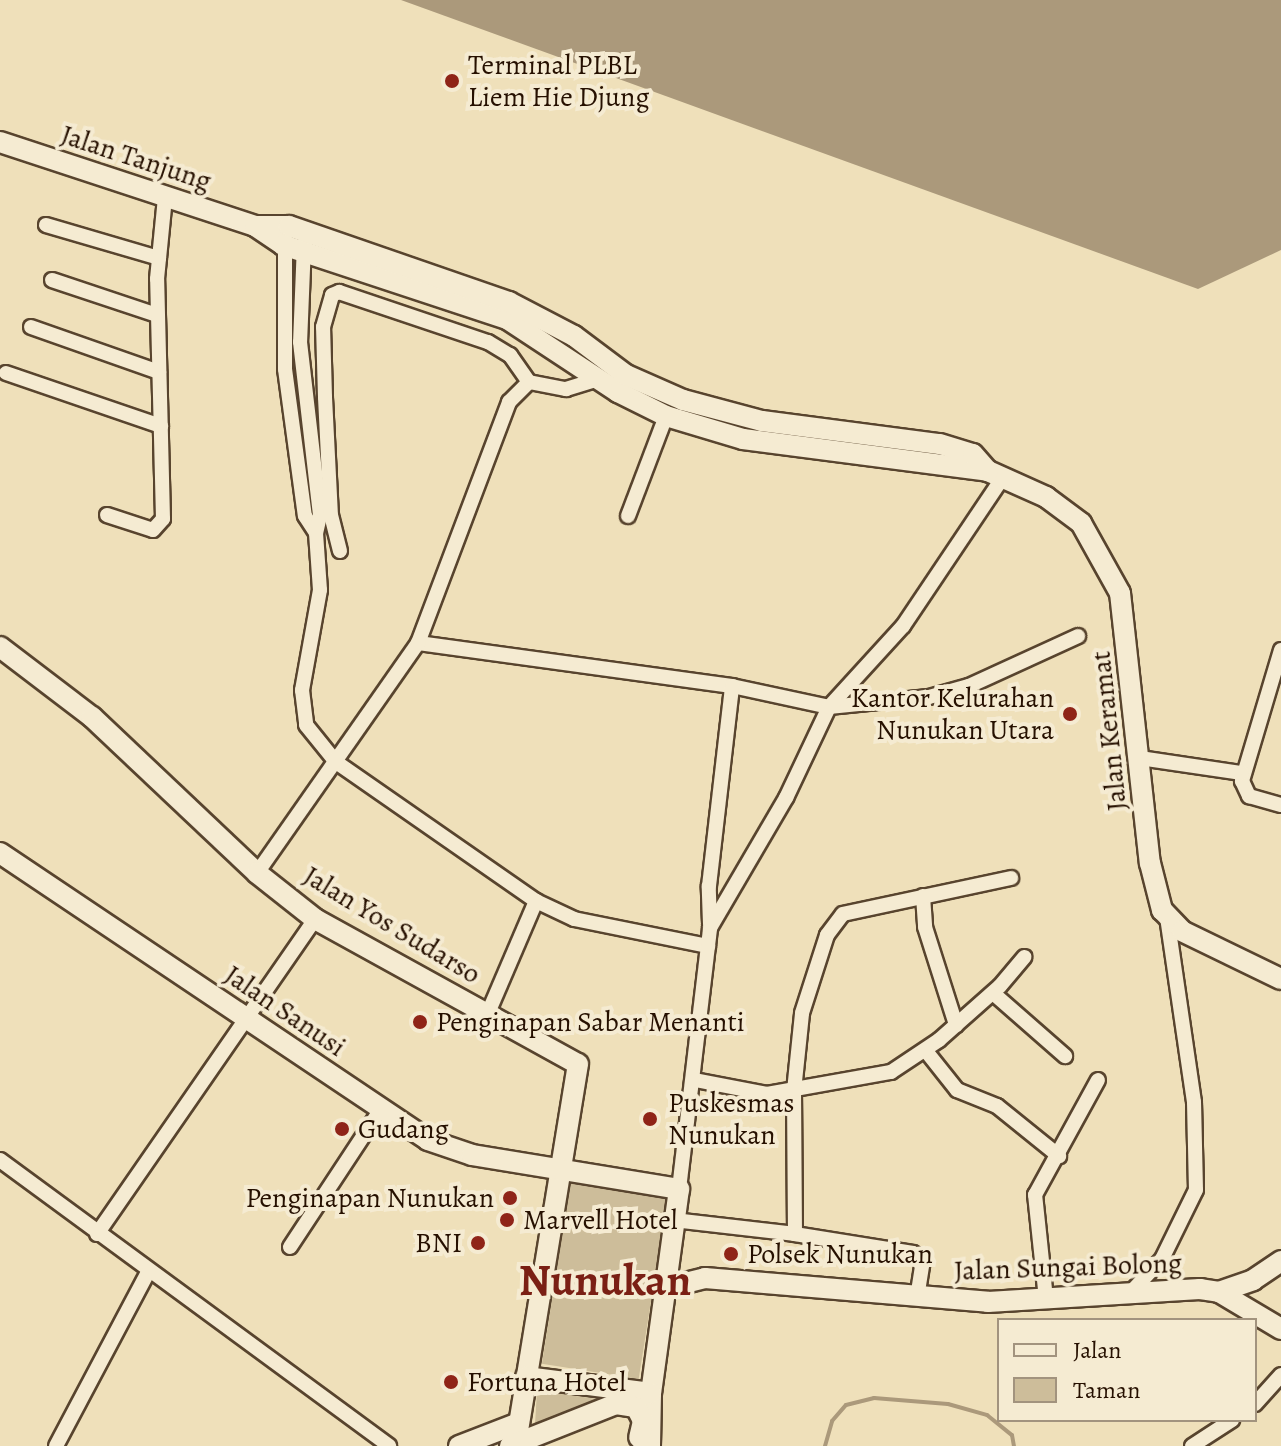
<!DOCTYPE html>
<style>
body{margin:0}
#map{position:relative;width:1281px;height:1446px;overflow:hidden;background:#efe0ba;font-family:Alegreya,serif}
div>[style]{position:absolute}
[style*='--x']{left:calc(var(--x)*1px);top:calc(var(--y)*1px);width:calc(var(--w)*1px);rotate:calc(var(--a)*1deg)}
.green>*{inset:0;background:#cdbd9a;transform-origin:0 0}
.water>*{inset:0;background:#ab997b}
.stream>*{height:4px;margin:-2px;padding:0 2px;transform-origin:2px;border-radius:2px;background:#ab997b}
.roads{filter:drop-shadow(2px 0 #58442e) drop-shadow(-2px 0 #58442e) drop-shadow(0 2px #58442e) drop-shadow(0 -2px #58442e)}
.street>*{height:14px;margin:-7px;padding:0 7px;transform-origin:7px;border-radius:7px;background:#f5ebd2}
.secondary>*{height:20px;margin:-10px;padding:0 10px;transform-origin:10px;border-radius:10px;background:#f5ebd2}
.dots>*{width:22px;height:22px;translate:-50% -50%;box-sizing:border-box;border:4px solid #f5ebd2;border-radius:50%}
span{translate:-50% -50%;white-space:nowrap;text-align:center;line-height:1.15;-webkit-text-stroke:8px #f5ebd2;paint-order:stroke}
.poi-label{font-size:28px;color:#261000}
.left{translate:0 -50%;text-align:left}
.right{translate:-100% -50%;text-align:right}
.street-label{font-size:28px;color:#261000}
.town-label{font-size:44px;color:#7a1f14;font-weight:700}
.legend{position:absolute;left:997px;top:1318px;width:260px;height:104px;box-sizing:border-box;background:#f5ebd2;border:2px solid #a2937e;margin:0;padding:10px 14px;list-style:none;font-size:24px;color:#261000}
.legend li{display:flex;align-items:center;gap:16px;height:40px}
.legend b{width:40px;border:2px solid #a2937e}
</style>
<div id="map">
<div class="green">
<div style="left:571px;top:1180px;width:98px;height:186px;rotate:9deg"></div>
<div style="clip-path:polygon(537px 1391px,606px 1400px,535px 1424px)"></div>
</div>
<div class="water">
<div style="clip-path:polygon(401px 0,1281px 0,1281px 250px,1198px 289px)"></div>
</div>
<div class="stream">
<div style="--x:825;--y:1446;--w:26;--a:-74"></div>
<div style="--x:832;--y:1421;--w:21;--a:-49"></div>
<div style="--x:846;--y:1405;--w:29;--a:-14"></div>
<div style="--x:874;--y:1398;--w:74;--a:4.6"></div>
<div style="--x:948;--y:1404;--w:41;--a:15.8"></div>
<div style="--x:987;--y:1415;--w:32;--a:39"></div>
<div style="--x:1012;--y:1435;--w:11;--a:80"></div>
</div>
<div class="roads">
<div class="street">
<div style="--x:46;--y:225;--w:118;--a:16.3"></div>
<div style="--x:285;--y:238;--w:131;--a:90"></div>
<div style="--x:285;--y:369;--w:148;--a:82.3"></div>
<div style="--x:305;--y:516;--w:20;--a:57"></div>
<div style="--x:304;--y:244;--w:98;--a:92.3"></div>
<div style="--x:300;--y:342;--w:175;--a:83.4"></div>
<div style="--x:320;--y:516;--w:17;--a:103"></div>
<div style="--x:316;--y:533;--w:57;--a:86"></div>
<div style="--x:320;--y:590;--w:102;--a:100.2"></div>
<div style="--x:302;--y:690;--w:35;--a:83"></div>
<div style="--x:306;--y:725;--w:48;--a:51"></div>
<div style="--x:336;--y:762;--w:244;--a:34.8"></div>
<div style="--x:536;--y:901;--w:42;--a:25.3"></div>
<div style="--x:574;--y:919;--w:137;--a:11.4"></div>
<div style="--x:52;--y:280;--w:111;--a:18.4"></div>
<div style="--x:31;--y:327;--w:136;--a:19.4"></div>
<div style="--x:6;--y:373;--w:164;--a:18.9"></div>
<div style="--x:107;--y:515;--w:48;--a:18.1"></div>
<div style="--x:153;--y:530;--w:15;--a:-48"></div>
<div style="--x:163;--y:519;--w:240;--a:-91.4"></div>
<div style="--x:157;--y:279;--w:82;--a:-84.4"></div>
<div style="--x:628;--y:516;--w:107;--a:-69.2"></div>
<div style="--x:340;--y:551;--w:36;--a:-104"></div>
<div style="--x:331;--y:516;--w:119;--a:-92.9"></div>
<div style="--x:325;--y:397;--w:70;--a:-91.6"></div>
<div style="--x:323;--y:327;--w:33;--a:-74"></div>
<div style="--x:332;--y:295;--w:8;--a:-23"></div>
<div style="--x:339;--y:292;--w:157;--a:18.6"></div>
<div style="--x:488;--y:342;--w:26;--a:31"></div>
<div style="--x:510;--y:355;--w:33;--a:55"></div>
<div style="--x:418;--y:643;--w:317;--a:7.8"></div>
<div style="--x:732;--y:686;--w:99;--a:12.2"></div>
<div style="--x:829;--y:707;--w:100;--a:-5.7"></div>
<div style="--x:929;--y:697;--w:41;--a:-15.4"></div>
<div style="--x:969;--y:686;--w:120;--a:-24.6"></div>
<div style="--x:1281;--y:650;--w:137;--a:106.6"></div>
<div style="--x:1242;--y:781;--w:17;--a:65"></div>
<div style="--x:1249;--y:796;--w:33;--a:16"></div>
<div style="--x:1140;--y:758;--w:103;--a:8.4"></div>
<div style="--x:257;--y:873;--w:281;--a:-55"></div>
<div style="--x:418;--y:643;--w:258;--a:-69.3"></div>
<div style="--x:509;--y:402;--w:28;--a:-45"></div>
<div style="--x:529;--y:382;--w:38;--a:11"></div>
<div style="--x:566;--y:389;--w:34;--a:-17"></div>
<div style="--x:923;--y:896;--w:31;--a:86"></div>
<div style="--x:925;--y:927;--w:103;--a:72.4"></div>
<div style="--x:710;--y:924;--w:38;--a:-92"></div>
<div style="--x:709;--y:886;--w:201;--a:-83.4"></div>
<div style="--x:993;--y:993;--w:96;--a:41.2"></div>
<div style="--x:488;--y:1013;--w:122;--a:-66.8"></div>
<div style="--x:926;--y:1051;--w:50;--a:51.5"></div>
<div style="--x:957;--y:1090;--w:43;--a:21.8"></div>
<div style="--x:997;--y:1106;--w:80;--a:38.9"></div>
<div style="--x:695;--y:1080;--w:73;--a:11"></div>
<div style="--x:767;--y:1094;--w:126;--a:-10.1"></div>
<div style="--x:891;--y:1072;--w:58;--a:-33.7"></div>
<div style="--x:939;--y:1040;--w:81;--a:-41.5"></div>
<div style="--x:1000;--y:986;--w:38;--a:-50"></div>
<div style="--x:0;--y:1160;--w:483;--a:36.3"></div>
<div style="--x:679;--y:1189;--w:263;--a:-83.2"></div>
<div style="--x:710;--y:928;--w:151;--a:-59.7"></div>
<div style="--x:786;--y:798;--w:101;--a:-64.7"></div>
<div style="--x:829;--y:707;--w:110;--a:-47.6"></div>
<div style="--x:903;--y:626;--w:179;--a:-56.1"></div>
<div style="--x:674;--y:1220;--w:122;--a:6.6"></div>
<div style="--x:97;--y:1234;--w:383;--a:-55.3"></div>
<div style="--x:290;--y:1247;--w:165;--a:-56.6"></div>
<div style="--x:1132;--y:1291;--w:44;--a:-46.8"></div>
<div style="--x:1162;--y:1259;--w:77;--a:-63.8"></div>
<div style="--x:1196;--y:1190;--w:88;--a:-91.3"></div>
<div style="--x:1194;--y:1102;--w:186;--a:-98.3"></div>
<div style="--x:917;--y:1298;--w:38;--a:-81"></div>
<div style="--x:923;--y:1260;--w:12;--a:-145"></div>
<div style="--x:913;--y:1253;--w:120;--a:-170.9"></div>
<div style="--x:795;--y:1234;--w:143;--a:-90.4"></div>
<div style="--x:794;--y:1091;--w:78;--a:-84.1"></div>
<div style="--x:802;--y:1013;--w:82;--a:-72.2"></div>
<div style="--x:827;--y:935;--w:26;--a:-53"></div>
<div style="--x:843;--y:914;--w:172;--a:-12.1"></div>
<div style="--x:1046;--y:1299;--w:105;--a:-96"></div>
<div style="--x:1035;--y:1195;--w:131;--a:-61.3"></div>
<div style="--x:1255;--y:1404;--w:39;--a:-48"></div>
<div style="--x:56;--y:1446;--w:197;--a:-62.1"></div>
<div style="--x:1192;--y:1446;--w:48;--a:-33"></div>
</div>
<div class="secondary">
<div style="--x:0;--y:142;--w:268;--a:18.2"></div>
<div style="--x:255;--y:226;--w:34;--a:34"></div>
<div style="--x:283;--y:245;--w:236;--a:18.3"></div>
<div style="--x:507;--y:319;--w:133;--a:33.3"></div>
<div style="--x:618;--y:392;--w:54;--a:26.6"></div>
<div style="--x:666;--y:416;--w:80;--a:16.6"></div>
<div style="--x:743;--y:439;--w:247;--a:7.4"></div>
<div style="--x:988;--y:471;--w:64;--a:24.1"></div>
<div style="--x:1046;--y:497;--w:44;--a:36.6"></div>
<div style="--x:1081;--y:523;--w:80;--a:60.9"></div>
<div style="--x:1120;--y:593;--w:272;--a:83.7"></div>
<div style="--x:1150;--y:863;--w:49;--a:75.7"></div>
<div style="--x:1162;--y:910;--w:29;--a:46"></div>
<div style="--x:1182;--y:931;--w:110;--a:25.9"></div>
<div style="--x:255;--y:226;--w:34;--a:0"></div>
<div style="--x:289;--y:226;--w:233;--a:19.1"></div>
<div style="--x:509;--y:302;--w:73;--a:27.6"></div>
<div style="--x:574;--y:336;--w:65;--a:36.9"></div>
<div style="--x:626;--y:375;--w:62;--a:23.7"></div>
<div style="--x:683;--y:400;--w:82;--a:14.9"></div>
<div style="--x:762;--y:421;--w:179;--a:7.4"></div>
<div style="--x:940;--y:444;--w:34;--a:17"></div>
<div style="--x:973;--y:454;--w:23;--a:49"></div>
<div style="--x:0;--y:647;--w:116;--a:37.3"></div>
<div style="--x:92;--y:717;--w:227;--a:43.4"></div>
<div style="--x:257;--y:873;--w:74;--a:38.4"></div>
<div style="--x:315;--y:919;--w:300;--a:28.9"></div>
<div style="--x:578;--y:1064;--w:385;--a:99.3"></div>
<div style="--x:0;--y:853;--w:515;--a:33.84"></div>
<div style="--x:428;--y:1140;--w:46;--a:18.8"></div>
<div style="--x:472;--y:1155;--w:210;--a:9.3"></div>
<div style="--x:679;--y:1189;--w:206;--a:97.8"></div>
<div style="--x:651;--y:1393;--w:53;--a:91.1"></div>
<div style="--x:665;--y:1288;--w:41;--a:-14"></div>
<div style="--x:705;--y:1278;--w:284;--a:4.8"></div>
<div style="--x:988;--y:1302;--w:212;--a:-3.5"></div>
<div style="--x:1200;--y:1289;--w:19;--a:9"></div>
<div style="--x:1219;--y:1292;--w:72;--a:30.8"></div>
<div style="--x:1219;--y:1292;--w:36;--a:-19"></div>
<div style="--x:1253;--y:1280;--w:34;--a:-34"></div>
<div style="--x:526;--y:1377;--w:126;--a:7.3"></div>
<div style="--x:459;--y:1446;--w:61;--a:-21.1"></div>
<div style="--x:510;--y:1446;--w:114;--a:-21.6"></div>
<div style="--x:616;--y:1404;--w:20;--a:9"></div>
<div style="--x:636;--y:1407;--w:16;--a:63"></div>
<div style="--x:643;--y:1421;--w:17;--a:103"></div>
</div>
</div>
<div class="dots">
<div style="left:452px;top:81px;background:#8f2418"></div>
<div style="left:1070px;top:714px;background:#8f2418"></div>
<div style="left:420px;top:1022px;background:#8f2418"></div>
<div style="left:650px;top:1119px;background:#8f2418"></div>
<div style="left:342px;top:1129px;background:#8f2418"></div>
<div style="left:510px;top:1198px;background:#8f2418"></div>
<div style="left:507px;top:1220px;background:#8f2418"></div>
<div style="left:478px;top:1243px;background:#8f2418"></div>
<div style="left:731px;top:1254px;background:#8f2418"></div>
<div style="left:451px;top:1382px;background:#8f2418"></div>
</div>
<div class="poi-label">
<span class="left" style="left:468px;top:81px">Terminal PLBL<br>Liem Hie Djung</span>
<span class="right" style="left:1054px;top:714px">Kantor Kelurahan<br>Nunukan Utara</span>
<span class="left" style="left:436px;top:1022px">Penginapan Sabar Menanti</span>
<span class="left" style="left:668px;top:1119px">Puskesmas<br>Nunukan</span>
<span class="left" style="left:358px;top:1129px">Gudang</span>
<span class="right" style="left:494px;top:1198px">Penginapan Nunukan</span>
<span class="left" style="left:523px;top:1220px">Marvell Hotel</span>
<span class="right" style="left:462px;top:1243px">BNI</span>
<span class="left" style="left:747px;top:1254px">Polsek Nunukan</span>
<span class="left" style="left:467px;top:1382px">Fortuna Hotel</span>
</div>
<div class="street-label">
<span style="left:136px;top:158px;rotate:18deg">Jalan Tanjung</span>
<span style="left:1109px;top:731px;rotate:-96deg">Jalan Keramat</span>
<span style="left:392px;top:925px;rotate:31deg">Jalan Yos Sudarso</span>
<span style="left:285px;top:1011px;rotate:34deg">Jalan Sanusi</span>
<span style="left:1068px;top:1267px;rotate:-2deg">Jalan Sungai Bolong</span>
</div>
<div class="town-label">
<span style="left:605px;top:1280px">Nunukan</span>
</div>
<ul class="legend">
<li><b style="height:10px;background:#f5ebd2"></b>Jalan</li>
<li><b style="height:22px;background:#cdbd9a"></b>Taman</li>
</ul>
</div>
